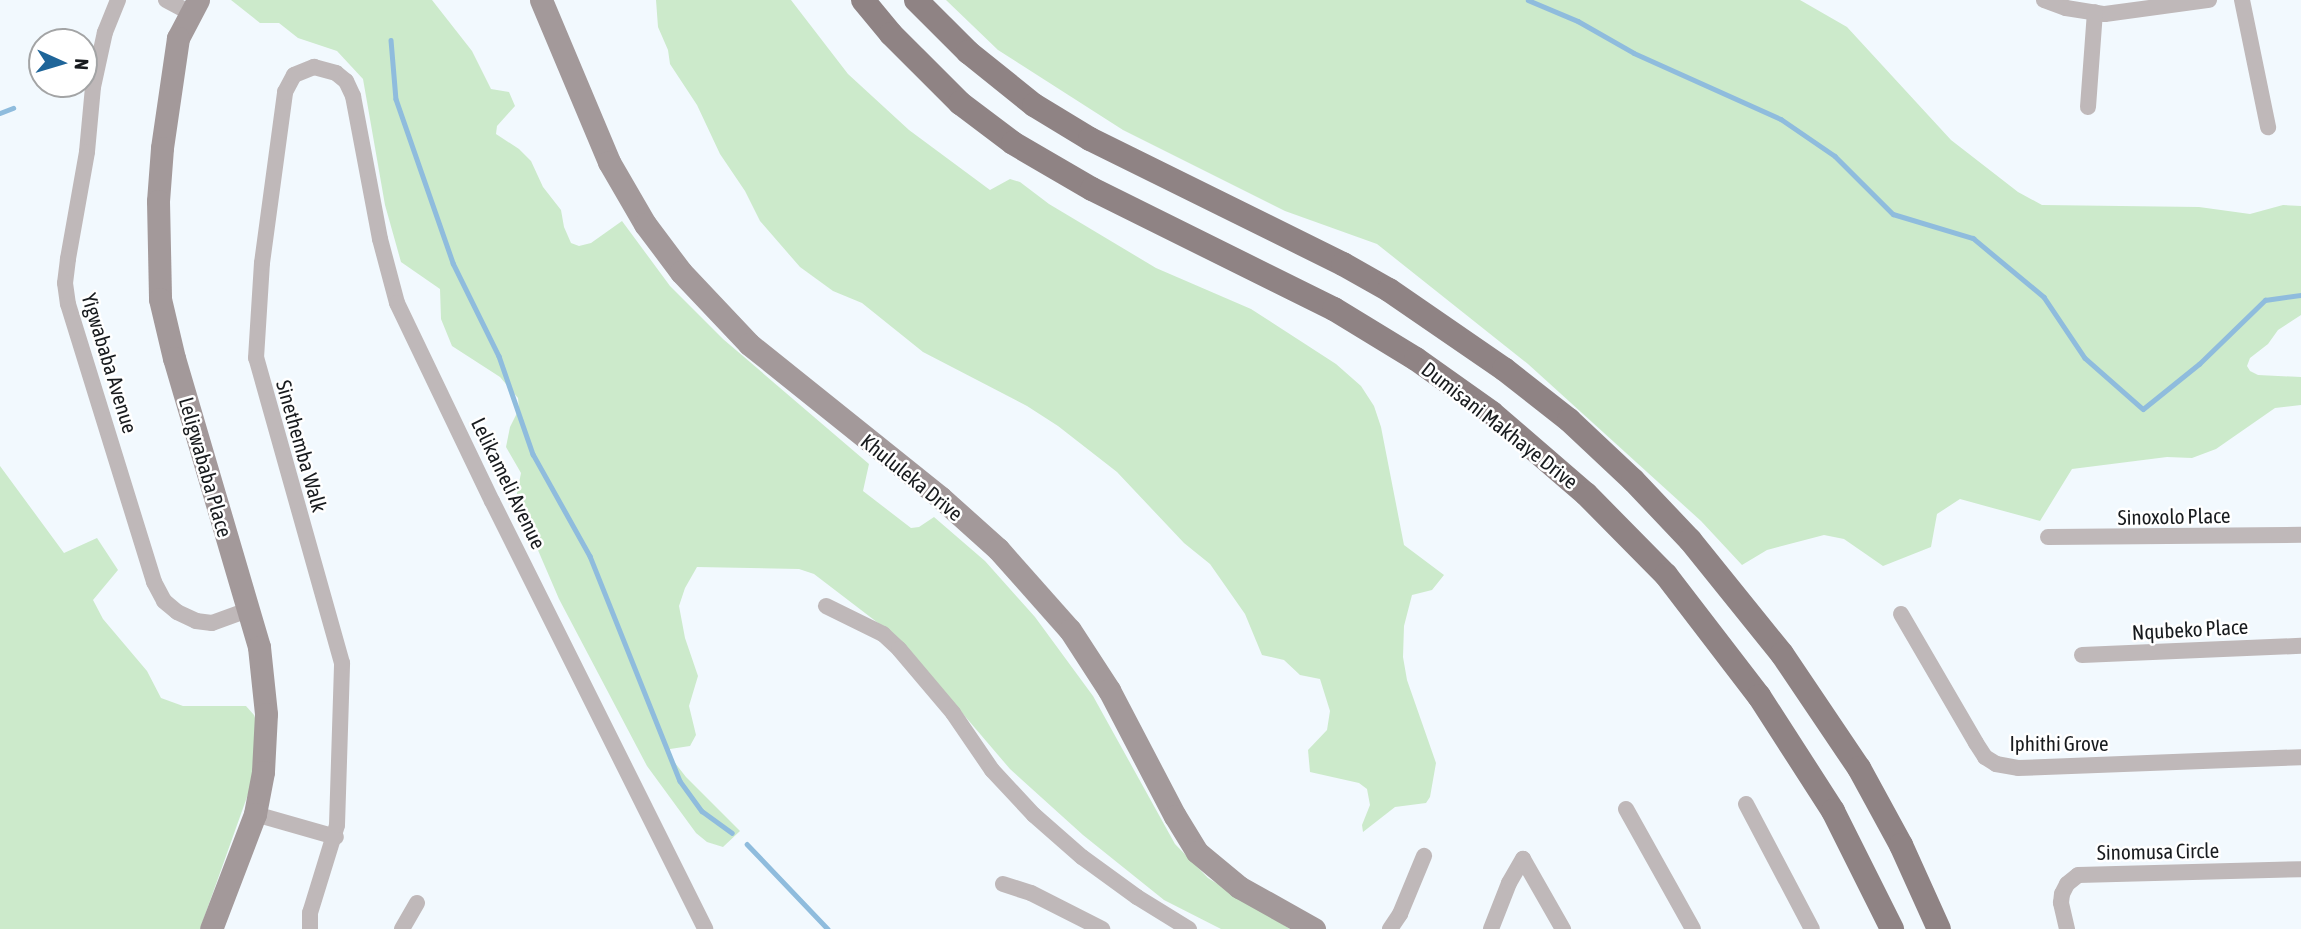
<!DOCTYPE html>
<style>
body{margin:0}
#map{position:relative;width:2301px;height:929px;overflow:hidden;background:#f2f9fe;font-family:"Asap Condensed",sans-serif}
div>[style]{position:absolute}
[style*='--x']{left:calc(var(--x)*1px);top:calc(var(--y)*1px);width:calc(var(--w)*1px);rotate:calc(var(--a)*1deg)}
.green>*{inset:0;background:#cceacb}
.stream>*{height:4.5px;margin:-2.25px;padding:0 2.25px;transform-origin:2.25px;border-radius:2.25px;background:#8fbcdd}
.street>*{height:16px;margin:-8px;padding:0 8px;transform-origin:8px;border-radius:8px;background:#bfb8b9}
.secondary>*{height:23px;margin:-11.5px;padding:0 11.5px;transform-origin:11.5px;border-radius:11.5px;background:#a3999a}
.primary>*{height:24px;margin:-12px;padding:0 12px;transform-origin:12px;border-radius:12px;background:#8f8384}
span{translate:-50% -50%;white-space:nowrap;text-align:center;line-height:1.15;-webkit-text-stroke:5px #fff;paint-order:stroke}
.street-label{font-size:21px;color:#181b1e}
.north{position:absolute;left:28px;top:28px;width:70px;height:70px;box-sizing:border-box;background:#fff;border:2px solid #a3a4a5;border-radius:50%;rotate:94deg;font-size:19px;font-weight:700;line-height:28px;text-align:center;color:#181b1e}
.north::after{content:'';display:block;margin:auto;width:24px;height:32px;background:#1f6599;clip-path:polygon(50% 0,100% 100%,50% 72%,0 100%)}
</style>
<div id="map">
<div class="green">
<div style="clip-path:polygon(231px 0,432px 0,472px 51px,491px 89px,509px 92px,515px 106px,497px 126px,496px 134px,519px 149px,531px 161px,543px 187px,561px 210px,564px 227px,571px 243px,579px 246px,591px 243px,622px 221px,670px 286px,723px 339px,869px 464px,863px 491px,911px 528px,919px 527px,934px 517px,985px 561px,1035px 617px,1093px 696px,1175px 844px,1208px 878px,1290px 929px,1221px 929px,1164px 900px,1083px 835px,1010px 769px,899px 639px,814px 574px,799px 569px,697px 567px,685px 588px,679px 606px,685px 638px,698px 676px,689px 706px,696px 735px,690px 746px,670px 749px,668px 754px,686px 777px,740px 831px,723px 847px,707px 842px,696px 833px,647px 766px,559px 599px,519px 506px,516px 498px,521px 473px,506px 447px,510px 427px,519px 409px,518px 398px,500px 377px,452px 346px,441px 319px,440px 289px,401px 262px,385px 205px,363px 79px,337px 51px,298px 38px,279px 23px,260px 23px)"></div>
<div style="clip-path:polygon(656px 0,791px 0,848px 74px,909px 130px,990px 190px,1010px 179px,1020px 182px,1049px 204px,1156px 268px,1251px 309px,1336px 364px,1361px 386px,1374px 406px,1381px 427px,1404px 545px,1444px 575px,1432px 590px,1412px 595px,1404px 626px,1403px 657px,1407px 680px,1436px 763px,1430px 797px,1426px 803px,1395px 807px,1363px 832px,1362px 825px,1370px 805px,1367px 789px,1359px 783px,1310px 772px,1308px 750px,1327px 730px,1330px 711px,1320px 679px,1300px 675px,1284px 660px,1262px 655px,1245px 614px,1210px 564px,1184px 543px,1117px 472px,1058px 426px,1027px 406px,923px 352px,862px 303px,833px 291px,800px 267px,760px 221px,745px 191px,720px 154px,697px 105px,670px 64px,668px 50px,658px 27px)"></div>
<div style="clip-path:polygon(946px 0,1800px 0,1847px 27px,1951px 140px,2018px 192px,2042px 205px,2199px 207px,2250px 214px,2283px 205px,2301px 206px,2301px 315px,2278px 330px,2268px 344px,2250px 358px,2247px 366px,2250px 371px,2258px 375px,2301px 377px,2301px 405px,2275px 408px,2216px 449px,2192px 458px,2167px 457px,2072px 469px,2040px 521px,1960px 499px,1937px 514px,1931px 547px,1883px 566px,1844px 539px,1824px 535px,1767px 550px,1742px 565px,1701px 521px,1528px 364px,1377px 244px,1285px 211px,1123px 130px,998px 50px)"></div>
<div style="clip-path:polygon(0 466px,64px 553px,97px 538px,118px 570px,93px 600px,103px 619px,147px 671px,161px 698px,183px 706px,246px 706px,254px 715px,256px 721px,252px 783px,200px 929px,0 929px)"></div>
</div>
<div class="stream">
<div style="--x:1528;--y:0;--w:54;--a:22.8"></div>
<div style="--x:1578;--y:21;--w:64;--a:29.7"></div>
<div style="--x:1634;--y:53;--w:161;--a:24.2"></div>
<div style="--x:1781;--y:119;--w:65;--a:34.4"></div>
<div style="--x:1835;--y:156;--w:82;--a:45"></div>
<div style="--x:1893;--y:214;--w:84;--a:16.7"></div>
<div style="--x:1973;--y:238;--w:92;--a:39.7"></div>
<div style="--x:2044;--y:297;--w:73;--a:56.1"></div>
<div style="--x:2085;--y:358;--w:77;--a:41.3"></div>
<div style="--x:2143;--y:409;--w:72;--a:-38.8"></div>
<div style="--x:2199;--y:364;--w:92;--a:-44.1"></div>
<div style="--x:2265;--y:300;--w:36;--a:-8"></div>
<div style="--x:391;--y:40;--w:59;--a:85.2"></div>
<div style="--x:396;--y:99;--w:174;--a:70.8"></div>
<div style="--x:453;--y:263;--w:104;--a:63.7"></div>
<div style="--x:499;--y:356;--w:104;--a:70.9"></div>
<div style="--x:533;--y:454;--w:117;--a:60.8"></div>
<div style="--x:590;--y:556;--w:242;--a:68.2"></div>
<div style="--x:680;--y:781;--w:37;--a:54"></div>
<div style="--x:702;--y:811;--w:37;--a:36"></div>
<div style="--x:0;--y:113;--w:14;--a:-21"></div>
<div style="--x:747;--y:844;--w:117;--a:46.4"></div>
</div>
<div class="street">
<div style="--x:118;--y:0;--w:35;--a:112"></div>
<div style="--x:105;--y:32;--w:56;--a:102.3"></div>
<div style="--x:93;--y:87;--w:65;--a:95.3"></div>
<div style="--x:87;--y:152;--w:109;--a:100.1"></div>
<div style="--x:68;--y:259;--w:24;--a:97"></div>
<div style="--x:65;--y:283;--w:21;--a:82"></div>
<div style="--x:68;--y:304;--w:291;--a:72.8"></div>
<div style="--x:154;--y:582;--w:21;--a:62"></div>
<div style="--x:164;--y:601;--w:17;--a:40"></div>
<div style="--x:177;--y:612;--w:21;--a:25"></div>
<div style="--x:196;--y:621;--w:16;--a:7"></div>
<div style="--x:212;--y:623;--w:38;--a:-20"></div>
<div style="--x:166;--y:0;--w:26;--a:28"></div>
<div style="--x:2044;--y:0;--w:23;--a:20"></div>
<div style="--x:2066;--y:8;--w:39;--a:9"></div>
<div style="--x:2105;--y:14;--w:105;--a:-7.7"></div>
<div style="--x:2242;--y:0;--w:130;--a:78.4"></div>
<div style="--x:2088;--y:107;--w:95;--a:-85.8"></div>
<div style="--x:2048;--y:537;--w:253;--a:-0.5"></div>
<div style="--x:826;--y:606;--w:64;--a:26.2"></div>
<div style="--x:883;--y:634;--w:22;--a:43"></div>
<div style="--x:899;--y:649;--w:84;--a:49.8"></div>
<div style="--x:953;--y:713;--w:69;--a:55.6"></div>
<div style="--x:992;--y:770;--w:62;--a:47"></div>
<div style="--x:1034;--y:815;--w:64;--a:41.2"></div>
<div style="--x:1082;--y:857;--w:68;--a:36"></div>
<div style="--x:1137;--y:897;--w:61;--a:31.6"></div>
<div style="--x:1901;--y:614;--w:149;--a:59.8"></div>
<div style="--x:1976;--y:743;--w:17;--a:57"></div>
<div style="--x:1985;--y:757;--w:13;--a:32"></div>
<div style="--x:1996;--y:764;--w:22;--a:10"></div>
<div style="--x:2018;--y:768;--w:283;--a:-2.2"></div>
<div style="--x:2082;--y:655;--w:219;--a:-2.4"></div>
<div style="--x:1746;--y:804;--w:141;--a:62.2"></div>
<div style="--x:1626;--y:809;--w:137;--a:60.8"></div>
<div style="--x:255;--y:814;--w:84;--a:15.9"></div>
<div style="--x:1003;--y:884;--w:29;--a:18"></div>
<div style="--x:1031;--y:893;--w:80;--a:26.9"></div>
<div style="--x:310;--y:929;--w:16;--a:-90"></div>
<div style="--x:310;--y:913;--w:92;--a:-72.9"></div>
<div style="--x:337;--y:825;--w:162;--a:-88.2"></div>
<div style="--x:342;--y:663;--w:317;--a:-105.7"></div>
<div style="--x:256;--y:358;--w:95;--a:-86.4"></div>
<div style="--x:262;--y:263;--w:173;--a:-82.3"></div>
<div style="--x:285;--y:92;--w:19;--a:-62"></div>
<div style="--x:294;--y:75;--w:22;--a:-22"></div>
<div style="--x:314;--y:67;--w:23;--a:15"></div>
<div style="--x:336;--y:73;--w:13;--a:39"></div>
<div style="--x:346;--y:81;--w:17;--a:65"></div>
<div style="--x:353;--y:96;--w:146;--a:79.3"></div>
<div style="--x:380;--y:239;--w:66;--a:75.1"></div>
<div style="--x:397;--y:303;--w:220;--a:64.4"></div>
<div style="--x:492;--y:501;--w:478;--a:63.5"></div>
<div style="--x:402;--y:929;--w:30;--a:-60"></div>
<div style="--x:1390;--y:929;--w:18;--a:-56"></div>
<div style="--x:1400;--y:914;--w:63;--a:-67.5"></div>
<div style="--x:1491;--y:929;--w:49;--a:-68.6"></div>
<div style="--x:1509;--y:883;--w:28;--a:-60"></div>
<div style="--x:1523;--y:859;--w:81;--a:60.3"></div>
<div style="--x:2067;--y:929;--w:27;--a:-103"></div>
<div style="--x:2061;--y:903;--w:9;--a:-84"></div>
<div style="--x:2062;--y:894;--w:11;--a:-63"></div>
<div style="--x:2067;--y:884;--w:14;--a:-39"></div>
<div style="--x:2078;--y:875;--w:223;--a:-1.5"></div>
</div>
<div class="secondary">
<div style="--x:198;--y:0;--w:43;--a:117.8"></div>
<div style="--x:178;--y:38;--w:111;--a:98.3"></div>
<div style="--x:162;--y:148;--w:53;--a:94.3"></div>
<div style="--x:158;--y:201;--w:98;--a:88.8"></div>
<div style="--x:160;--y:299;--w:61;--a:76.7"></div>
<div style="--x:174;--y:358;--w:301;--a:73.6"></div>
<div style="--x:259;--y:647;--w:67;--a:84"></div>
<div style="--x:266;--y:714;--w:58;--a:93"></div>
<div style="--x:263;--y:772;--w:43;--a:100.8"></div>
<div style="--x:255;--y:814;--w:123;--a:110.9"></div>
<div style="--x:541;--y:0;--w:176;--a:67.2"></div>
<div style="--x:609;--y:162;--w:72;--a:59.9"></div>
<div style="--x:645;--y:224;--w:60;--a:53.1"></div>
<div style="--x:681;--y:272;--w:99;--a:46.6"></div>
<div style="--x:749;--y:344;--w:245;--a:38.7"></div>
<div style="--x:940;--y:497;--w:78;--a:41.9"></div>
<div style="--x:998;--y:549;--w:108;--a:48.4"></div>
<div style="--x:1070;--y:630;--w:72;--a:57"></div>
<div style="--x:1109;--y:690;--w:142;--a:62.4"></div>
<div style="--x:1175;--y:816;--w:42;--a:58.6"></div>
<div style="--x:1197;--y:852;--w:55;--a:39.8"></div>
<div style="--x:1239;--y:887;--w:86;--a:29.2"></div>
</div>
<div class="primary">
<div style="--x:863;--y:0;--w:44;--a:50.5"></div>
<div style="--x:891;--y:34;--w:98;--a:45"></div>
<div style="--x:960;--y:103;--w:66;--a:37"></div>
<div style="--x:1013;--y:143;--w:91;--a:30.2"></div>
<div style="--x:1092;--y:189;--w:270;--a:26.4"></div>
<div style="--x:1334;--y:309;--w:96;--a:31.4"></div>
<div style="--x:1416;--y:359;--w:93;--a:35.4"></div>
<div style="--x:1492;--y:413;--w:124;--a:40.8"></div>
<div style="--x:1586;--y:494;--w:114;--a:45.4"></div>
<div style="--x:1666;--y:575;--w:153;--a:52.5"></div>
<div style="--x:1759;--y:696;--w:137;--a:57.2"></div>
<div style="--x:1833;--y:811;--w:132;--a:63.4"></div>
<div style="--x:916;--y:0;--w:74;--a:45"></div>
<div style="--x:968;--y:52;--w:85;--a:38.8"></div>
<div style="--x:1034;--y:105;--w:66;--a:31.3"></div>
<div style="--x:1090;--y:139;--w:282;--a:26.3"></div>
<div style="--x:1343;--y:264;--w:53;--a:29.5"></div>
<div style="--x:1389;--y:290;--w:140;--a:34.5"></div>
<div style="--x:1504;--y:369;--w:83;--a:38.1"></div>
<div style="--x:1569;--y:420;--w:88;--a:43.2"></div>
<div style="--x:1633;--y:480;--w:83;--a:46.5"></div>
<div style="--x:1690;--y:540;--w:146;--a:51.1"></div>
<div style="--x:1782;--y:654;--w:138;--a:56"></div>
<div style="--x:1859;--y:768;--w:88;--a:61.4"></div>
<div style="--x:1901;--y:845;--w:92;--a:65.7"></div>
</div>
<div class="street-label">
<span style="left:110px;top:363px;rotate:73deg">Yigwababa Avenue</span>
<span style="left:1500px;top:425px;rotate:38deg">Dumisani Makhaye Drive</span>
<span style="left:302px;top:446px;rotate:74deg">Sinethemba Walk</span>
<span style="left:206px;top:467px;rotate:74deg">Leligwababa Place</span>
<span style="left:912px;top:477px;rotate:39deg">Khululeka Drive</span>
<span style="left:509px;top:483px;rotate:64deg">Lelikameli Avenue</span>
<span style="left:2174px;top:516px;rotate:-1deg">Sinoxolo Place</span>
<span style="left:2190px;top:629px;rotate:-3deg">Nqubeko Place</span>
<span style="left:2059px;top:743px">Iphithi Grove</span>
<span style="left:2158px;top:851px;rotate:-1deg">Sinomusa Circle</span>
</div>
<div class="north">N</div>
</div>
